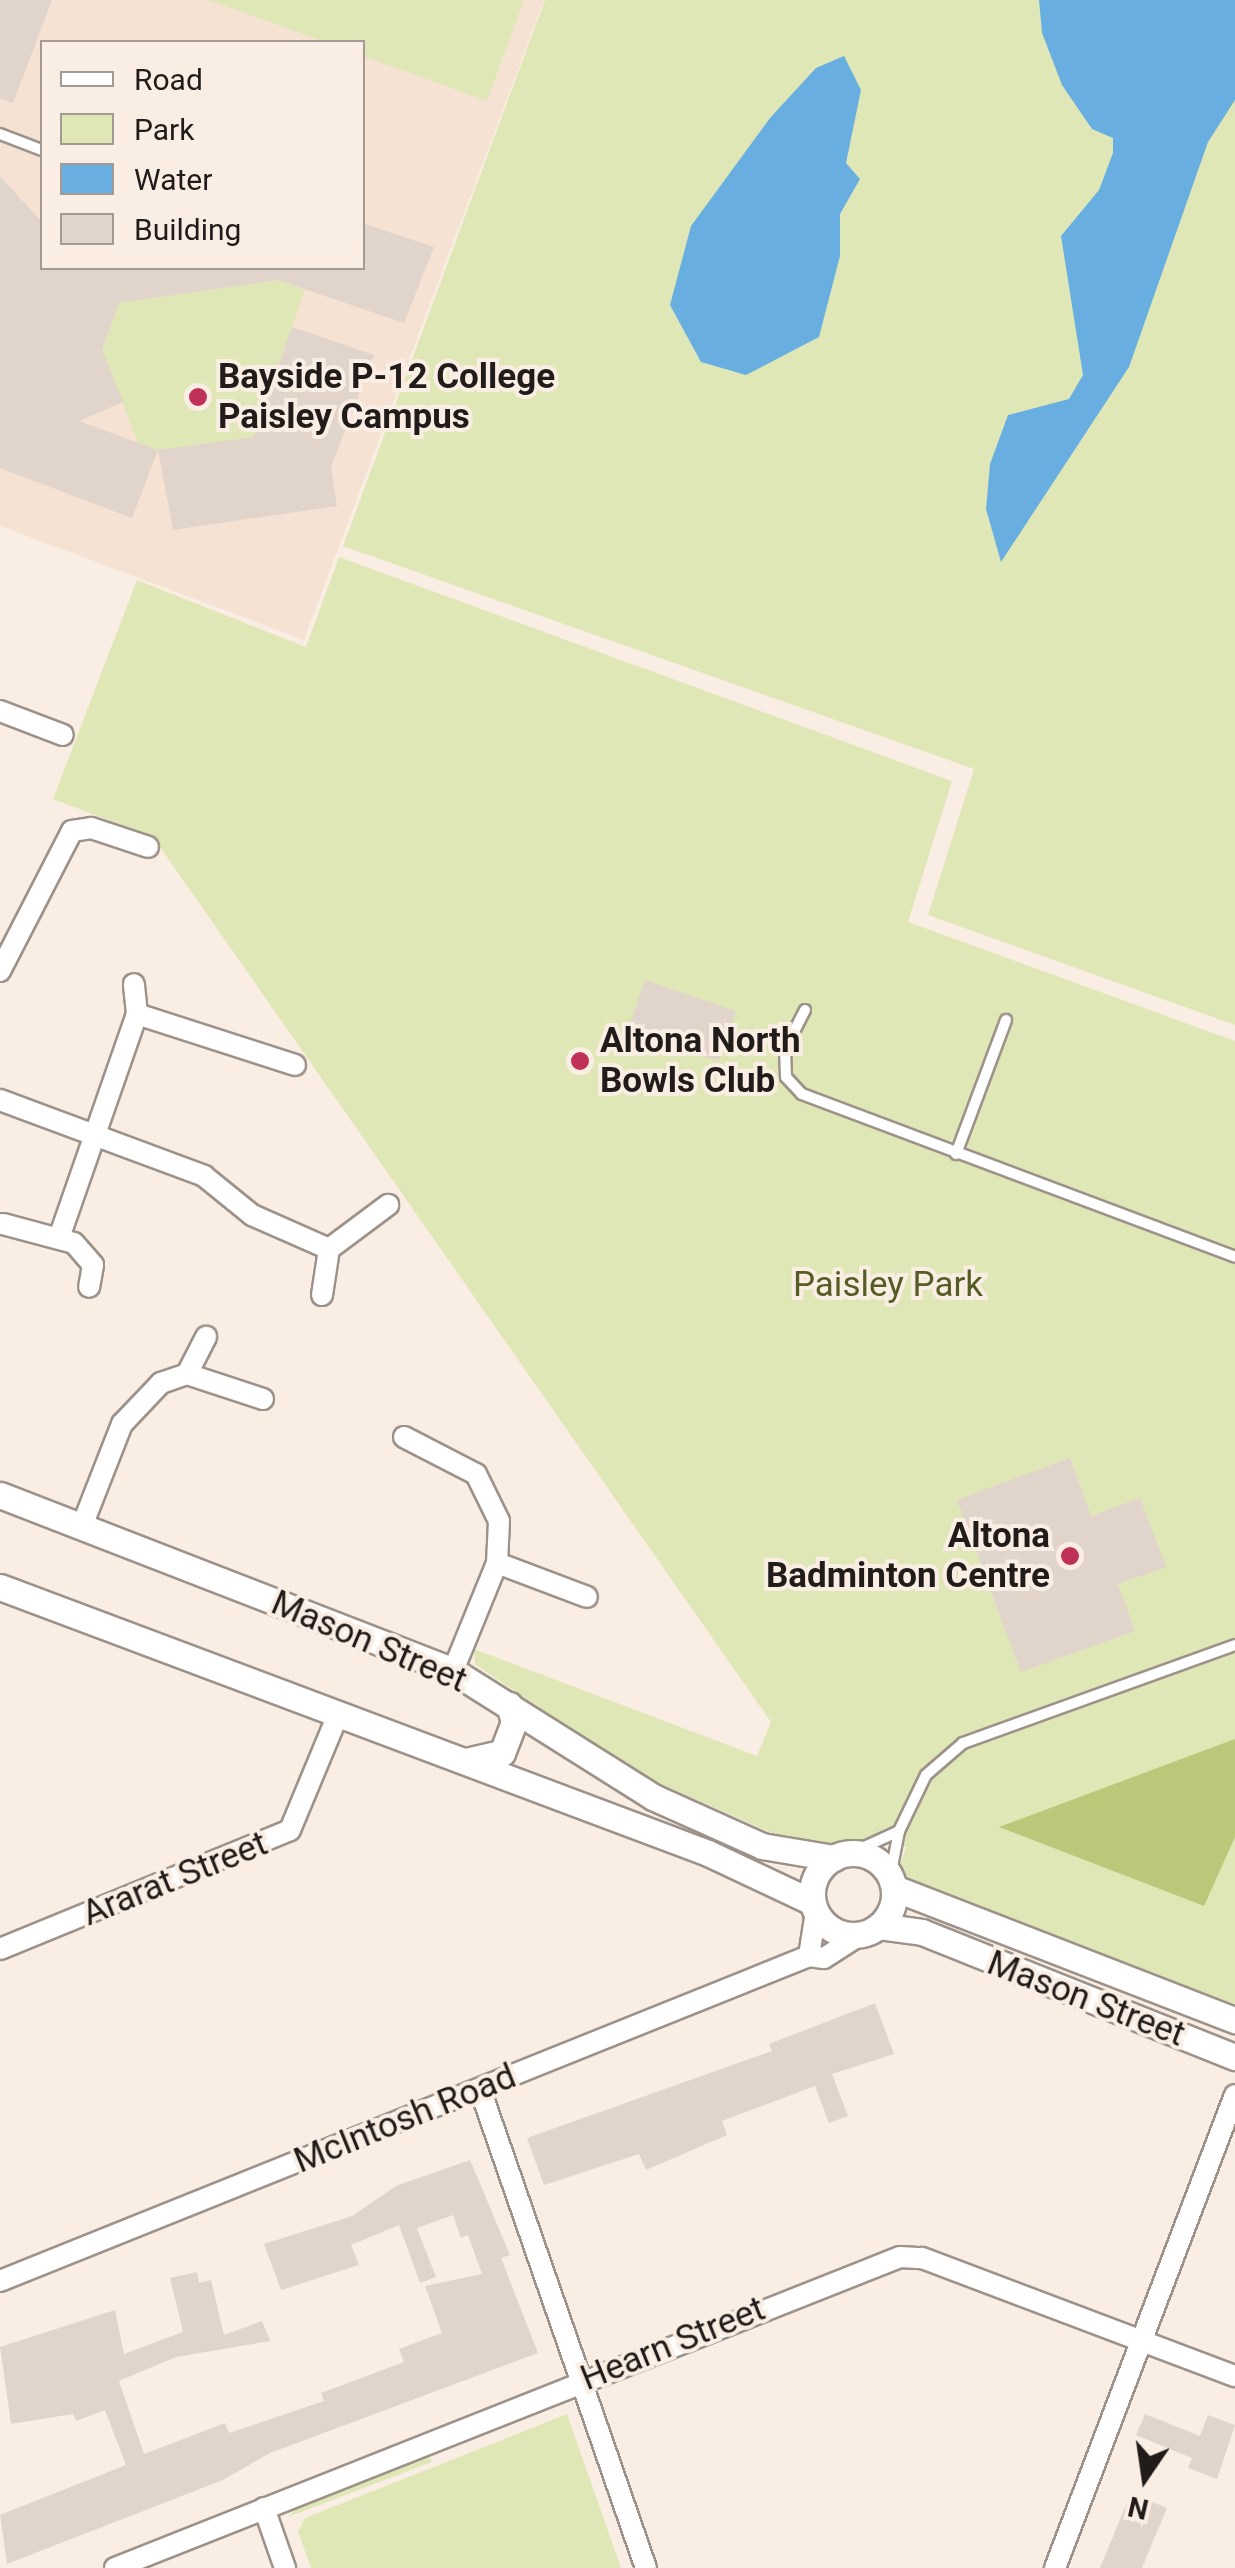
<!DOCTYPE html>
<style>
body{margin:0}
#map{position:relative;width:1235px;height:2568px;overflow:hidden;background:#faeee4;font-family:Roboto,sans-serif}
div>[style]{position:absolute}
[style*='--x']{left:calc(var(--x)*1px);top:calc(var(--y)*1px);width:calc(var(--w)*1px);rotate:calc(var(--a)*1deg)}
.built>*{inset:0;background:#f5e2d3}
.green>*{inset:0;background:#dfe7b6}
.forest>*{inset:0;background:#bcc879}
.water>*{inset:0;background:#68aee1}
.building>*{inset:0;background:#e0d4cb;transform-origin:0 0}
.roads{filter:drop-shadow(2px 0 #9d9289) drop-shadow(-2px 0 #9d9289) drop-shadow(0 2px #9d9289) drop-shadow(0 -2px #9d9289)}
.service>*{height:10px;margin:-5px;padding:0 5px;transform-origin:5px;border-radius:5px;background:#fff}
.minor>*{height:20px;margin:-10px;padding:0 10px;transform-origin:10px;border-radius:10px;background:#fff}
.tertiary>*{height:25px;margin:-12.5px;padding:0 12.5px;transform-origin:12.5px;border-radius:12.5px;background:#fff}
.tertiary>.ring{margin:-12.5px;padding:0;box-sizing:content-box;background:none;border:25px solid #fff;border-radius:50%}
.dots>*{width:28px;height:28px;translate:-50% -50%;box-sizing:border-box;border:5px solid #faeee4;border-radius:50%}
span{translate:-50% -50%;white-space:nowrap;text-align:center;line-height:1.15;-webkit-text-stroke:8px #faeee4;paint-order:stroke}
.poi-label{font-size:35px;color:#211c19;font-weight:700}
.left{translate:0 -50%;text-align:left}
.right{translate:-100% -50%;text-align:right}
.park-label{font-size:35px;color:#565d24}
.street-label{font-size:35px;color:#211c19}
.legend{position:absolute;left:40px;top:40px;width:325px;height:230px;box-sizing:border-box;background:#faeee4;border:2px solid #a39a93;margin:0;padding:12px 18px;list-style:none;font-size:30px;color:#211c19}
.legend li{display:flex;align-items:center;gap:20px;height:50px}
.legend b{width:50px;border:2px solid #a39a93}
.north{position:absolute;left:1095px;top:2428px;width:100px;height:100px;-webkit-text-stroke:8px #faeee4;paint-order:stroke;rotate:193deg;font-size:28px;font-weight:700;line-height:40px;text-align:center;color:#211c19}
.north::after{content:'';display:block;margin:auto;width:35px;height:45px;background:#211c19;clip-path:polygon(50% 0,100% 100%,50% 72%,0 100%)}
</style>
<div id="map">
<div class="built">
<div style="clip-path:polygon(evenodd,0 0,544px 0,304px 640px,0 526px,0 0,42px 42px,362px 42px,362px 268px,42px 268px,42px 42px)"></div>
</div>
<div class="green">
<div style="clip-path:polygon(208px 0,524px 0,487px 101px,363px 56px,362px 42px,325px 42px)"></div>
<div style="clip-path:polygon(545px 0,1235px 0,1235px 1025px,928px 915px,974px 769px,343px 546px)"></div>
<div style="clip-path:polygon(278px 280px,305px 290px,253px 437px,158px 450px,138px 443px,102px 350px,119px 303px)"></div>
<div style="clip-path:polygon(339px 557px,952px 781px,908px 922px,1235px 1041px,1235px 2004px,905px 1883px,898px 1872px,906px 1847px,880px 1833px,830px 1850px,770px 1843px,772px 1833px,633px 1772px,475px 1664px,474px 1649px,757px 1756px,771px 1722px,153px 837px,53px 799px,137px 580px,306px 647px)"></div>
<div style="clip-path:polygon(567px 2414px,621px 2568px,311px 2568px,298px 2532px,305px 2518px)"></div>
<div style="clip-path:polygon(429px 2456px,432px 2462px,288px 2517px,297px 2508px)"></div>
</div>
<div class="forest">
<div style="clip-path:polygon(1235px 1739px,1235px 1837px,1204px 1906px,999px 1827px)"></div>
</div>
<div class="water">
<div style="clip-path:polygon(1039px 0,1235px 0,1235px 100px,1208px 142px,1129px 367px,1001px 562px,986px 509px,990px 464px,1008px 415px,1069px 399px,1083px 375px,1061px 236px,1099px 190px,1113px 153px,1113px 138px,1092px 129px,1062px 85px,1042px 33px)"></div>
<div style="clip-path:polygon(844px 56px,861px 90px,846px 163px,860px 179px,840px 214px,840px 256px,819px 337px,746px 375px,701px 362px,670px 305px,691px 226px,770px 118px,816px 68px)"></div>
</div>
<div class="building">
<div style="clip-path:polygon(0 0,52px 0,13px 103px,0 98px)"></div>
<div style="clip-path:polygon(0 176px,42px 222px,42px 268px,362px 268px,362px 223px,434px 247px,404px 323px,278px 280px,119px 303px,102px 350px,123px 402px,79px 421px,158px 450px,132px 518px,0 468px)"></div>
<div style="clip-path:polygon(292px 327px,374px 355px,331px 467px,337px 506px,173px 530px,158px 450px,253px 437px)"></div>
<div style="left:645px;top:980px;width:96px;height:53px;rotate:19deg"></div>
<div style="clip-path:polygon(1070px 1458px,1091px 1516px,1140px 1498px,1166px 1567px,1118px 1584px,1135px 1631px,1021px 1672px,957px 1500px)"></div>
<div style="clip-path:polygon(875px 2003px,894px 2054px,832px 2074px,848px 2116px,829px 2123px,815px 2086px,722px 2121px,727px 2135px,646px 2170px,639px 2154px,544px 2185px,527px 2138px,772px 2051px,769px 2044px)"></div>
<div style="clip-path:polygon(470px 2160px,510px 2255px,501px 2258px,538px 2353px,270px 2453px,223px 2480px,7px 2564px,0 2515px,126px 2465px,105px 2410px,76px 2421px,73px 2414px,11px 2424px,0 2347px,115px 2310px,124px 2354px,183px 2332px,170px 2278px,197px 2272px,199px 2283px,211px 2280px,224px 2335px,262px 2321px,270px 2341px,176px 2357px,119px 2381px,144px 2454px,225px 2423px,229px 2433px,324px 2401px,321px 2393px,404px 2362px,399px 2349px,442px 2333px,425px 2286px,482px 2274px,468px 2235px,461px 2238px,453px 2215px,417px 2228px,436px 2277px,420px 2283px,399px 2225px,351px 2245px,359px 2265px,281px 2290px,264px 2244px,352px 2216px,396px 2186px)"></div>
<div style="clip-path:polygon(1145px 2414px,1200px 2436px,1208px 2415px,1235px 2425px,1217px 2479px,1188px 2468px,1192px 2458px,1136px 2435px)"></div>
<div style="clip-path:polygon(1131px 2493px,1167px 2508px,1154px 2539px,1142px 2568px,1100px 2568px)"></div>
</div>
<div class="roads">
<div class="service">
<div style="--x:0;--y:134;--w:45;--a:20.9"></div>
<div style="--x:805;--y:1010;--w:44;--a:117.1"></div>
<div style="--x:785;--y:1049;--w:28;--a:88"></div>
<div style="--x:786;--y:1077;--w:23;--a:47"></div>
<div style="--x:802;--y:1094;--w:463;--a:20.6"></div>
<div style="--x:956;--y:1154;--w:143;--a:-69.5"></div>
<div style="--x:851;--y:1853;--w:53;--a:-24.6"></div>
<div style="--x:890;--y:1877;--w:47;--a:-78.9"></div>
<div style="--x:899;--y:1831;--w:62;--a:-64.3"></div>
<div style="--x:926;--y:1775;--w:49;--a:-40.9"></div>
<div style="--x:963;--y:1743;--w:289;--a:-19.8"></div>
</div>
<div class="minor">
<div style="--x:0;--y:711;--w:67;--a:20.9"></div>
<div style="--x:0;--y:971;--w:157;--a:-62.8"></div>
<div style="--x:72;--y:831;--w:19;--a:-9"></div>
<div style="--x:91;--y:828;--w:60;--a:18.4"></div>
<div style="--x:137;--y:1014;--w:166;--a:17.9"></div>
<div style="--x:0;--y:1100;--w:218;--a:20.4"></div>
<div style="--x:204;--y:1176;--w:62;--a:39.1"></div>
<div style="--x:252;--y:1215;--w:84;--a:23.8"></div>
<div style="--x:3;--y:1224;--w:73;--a:15"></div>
<div style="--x:74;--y:1243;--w:29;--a:49"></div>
<div style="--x:93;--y:1265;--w:22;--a:100"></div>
<div style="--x:60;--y:1235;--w:234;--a:-70.8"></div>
<div style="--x:137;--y:1014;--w:30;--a:-96"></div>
<div style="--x:322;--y:1295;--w:47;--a:-81.3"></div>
<div style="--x:329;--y:1249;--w:74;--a:-36.7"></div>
<div style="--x:187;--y:1374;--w:42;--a:-62.8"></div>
<div style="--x:404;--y:1437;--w:81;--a:27.2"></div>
<div style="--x:476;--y:1474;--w:52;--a:63.9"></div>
<div style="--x:499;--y:1521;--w:42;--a:92.7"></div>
<div style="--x:497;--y:1563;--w:117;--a:112.2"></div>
<div style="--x:82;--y:1526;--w:110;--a:-68.6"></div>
<div style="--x:122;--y:1424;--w:57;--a:-46.4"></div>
<div style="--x:161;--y:1383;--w:28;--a:-19"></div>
<div style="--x:187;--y:1374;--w:80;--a:18.2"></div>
<div style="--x:497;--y:1563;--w:96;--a:20.7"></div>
<div style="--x:0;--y:1949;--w:313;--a:-22.3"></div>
<div style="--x:290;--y:1830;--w:122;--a:-67.4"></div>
<div style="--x:809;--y:1956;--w:45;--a:-81"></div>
<div style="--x:480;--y:2089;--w:507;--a:70.89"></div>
<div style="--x:0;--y:2281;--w:872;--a:-21.89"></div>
<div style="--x:809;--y:1956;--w:15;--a:8"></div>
<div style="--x:824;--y:1958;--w:43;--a:-32.6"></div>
<div style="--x:264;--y:2508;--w:64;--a:70.7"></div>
<div style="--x:115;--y:2568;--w:844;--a:-21.61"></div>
<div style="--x:900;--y:2257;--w:22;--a:3"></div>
<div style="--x:922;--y:2258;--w:335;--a:20.7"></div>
<div style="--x:1055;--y:2568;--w:506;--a:-69.17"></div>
</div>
<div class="tertiary">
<div style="--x:0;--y:1495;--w:486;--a:21.2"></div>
<div style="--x:453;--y:1671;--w:236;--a:32.2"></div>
<div style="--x:653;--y:1797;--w:120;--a:24.2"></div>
<div style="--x:762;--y:1846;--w:73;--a:9.5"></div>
<div style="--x:0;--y:1587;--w:756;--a:20.59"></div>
<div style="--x:708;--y:1853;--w:115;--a:25.2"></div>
<div style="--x:466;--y:1761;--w:37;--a:-13"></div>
<div style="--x:502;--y:1753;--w:33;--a:-69"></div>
<div style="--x:514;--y:1722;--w:18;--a:-106"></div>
<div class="ring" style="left:812px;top:1853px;width:57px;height:57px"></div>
<div style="--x:894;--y:1888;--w:366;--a:21.2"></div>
<div style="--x:879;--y:1926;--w:43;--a:7.9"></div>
<div style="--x:922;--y:1932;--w:337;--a:21.8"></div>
</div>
</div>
<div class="dots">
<div style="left:198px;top:397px;background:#c03157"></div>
<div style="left:580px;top:1061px;background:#c03157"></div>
<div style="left:1070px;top:1556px;background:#c03157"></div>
</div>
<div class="poi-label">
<span class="left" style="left:218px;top:397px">Bayside P-12 College<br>Paisley Campus</span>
<span class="left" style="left:600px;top:1061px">Altona North<br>Bowls Club</span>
<span class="right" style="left:1050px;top:1556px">Altona<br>Badminton Centre</span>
</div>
<div class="park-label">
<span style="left:888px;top:1285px">Paisley Park</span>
</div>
<div class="street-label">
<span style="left:369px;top:1642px;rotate:23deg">Mason Street</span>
<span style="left:175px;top:1879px;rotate:-22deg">Ararat Street</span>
<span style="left:1086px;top:1999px;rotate:21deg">Mason Street</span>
<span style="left:405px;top:2119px;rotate:-22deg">McIntosh Road</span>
<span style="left:673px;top:2344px;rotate:-22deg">Hearn Street</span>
</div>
<ul class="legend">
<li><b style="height:12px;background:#fff"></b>Road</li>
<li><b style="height:28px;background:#dfe7b6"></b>Park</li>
<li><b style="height:28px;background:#68aee1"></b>Water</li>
<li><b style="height:28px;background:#e0d4cb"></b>Building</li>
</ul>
<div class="north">N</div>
</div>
